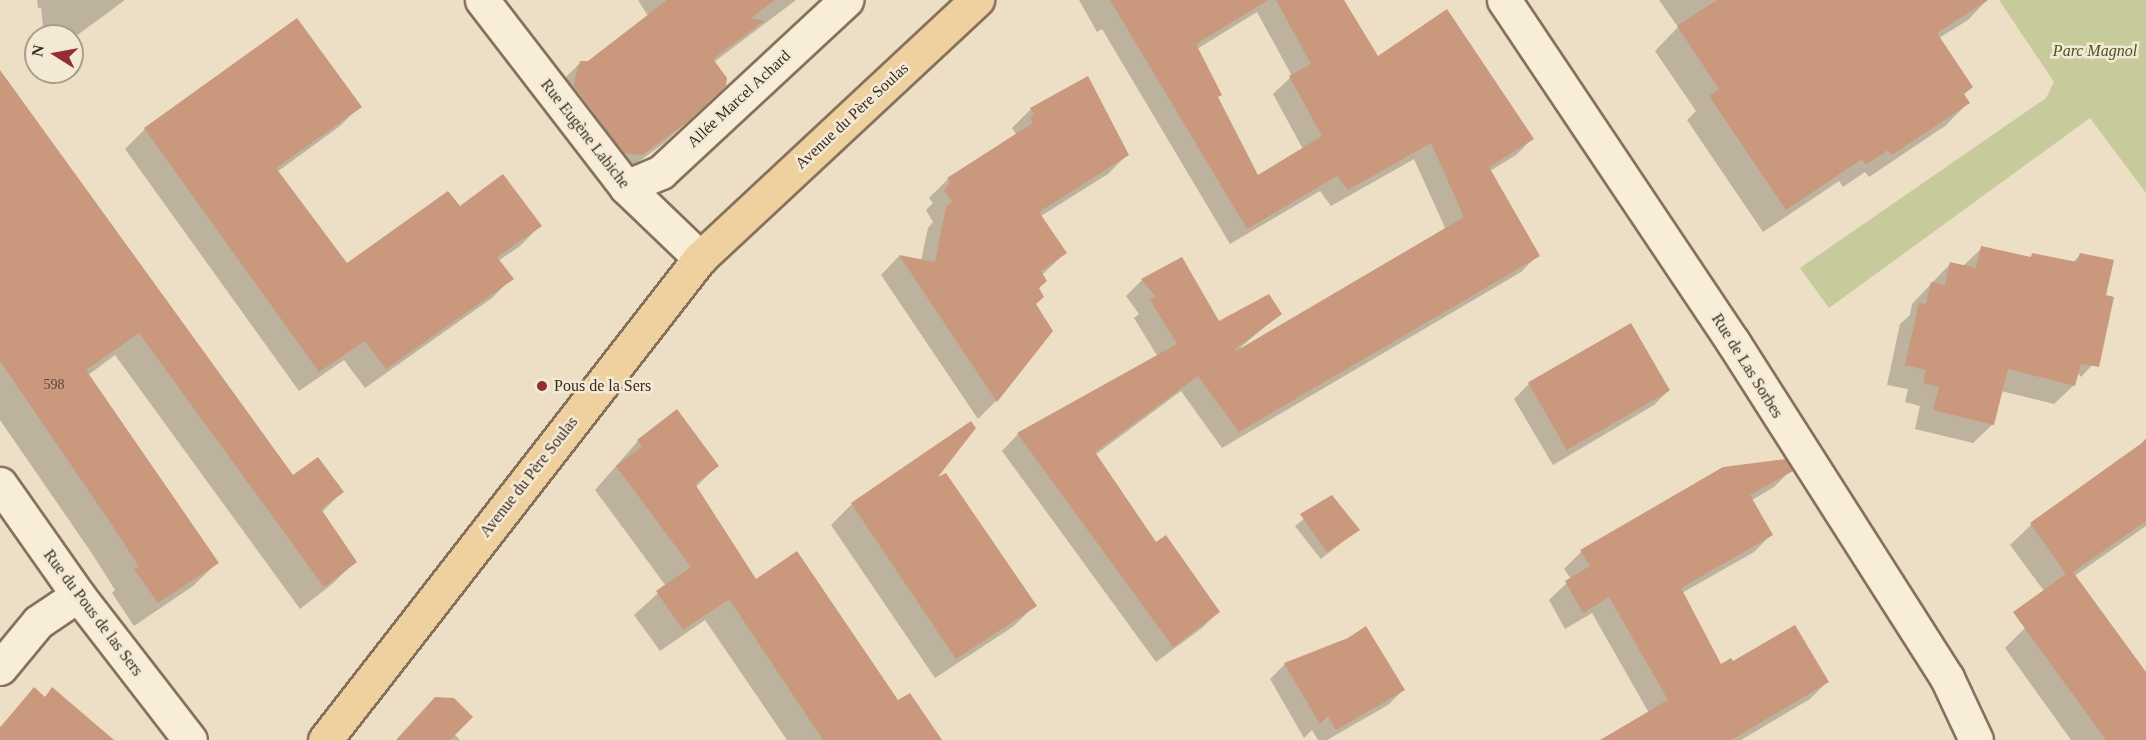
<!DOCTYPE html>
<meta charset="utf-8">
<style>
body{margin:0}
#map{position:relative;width:2146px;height:740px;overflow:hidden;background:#eddfc5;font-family:Georgia,serif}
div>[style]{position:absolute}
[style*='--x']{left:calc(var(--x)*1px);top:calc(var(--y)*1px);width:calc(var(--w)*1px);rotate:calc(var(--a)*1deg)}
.green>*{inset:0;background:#c7ca9a}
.shadow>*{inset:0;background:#0003;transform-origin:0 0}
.building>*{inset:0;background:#c9987d;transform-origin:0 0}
.roads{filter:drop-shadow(2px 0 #87715c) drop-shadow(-2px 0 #87715c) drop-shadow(0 2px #87715c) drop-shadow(0 -2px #87715c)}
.minor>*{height:33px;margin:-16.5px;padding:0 16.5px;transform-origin:16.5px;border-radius:16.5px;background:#f8edd8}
.major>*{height:33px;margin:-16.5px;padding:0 16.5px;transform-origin:16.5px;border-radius:16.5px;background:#eed19f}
.dots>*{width:16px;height:16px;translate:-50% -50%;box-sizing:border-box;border:3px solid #f4e9d5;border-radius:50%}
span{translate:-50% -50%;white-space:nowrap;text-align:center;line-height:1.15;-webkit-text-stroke:5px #f4e9d5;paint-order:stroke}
.number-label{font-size:14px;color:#5c4636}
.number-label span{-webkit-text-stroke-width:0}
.park-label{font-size:16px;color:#4a5327;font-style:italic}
.street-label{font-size:16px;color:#382a1f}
.poi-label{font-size:16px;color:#382a1f}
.left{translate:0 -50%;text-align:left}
.north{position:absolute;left:24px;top:24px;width:60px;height:60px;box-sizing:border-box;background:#f4e9d5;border:2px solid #a99d8c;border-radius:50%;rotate:281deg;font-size:16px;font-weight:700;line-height:24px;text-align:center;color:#382a1f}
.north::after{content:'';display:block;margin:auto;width:21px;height:27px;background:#942e34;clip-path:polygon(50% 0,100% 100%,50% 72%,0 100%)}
</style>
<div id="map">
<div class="green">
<div style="clip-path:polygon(1999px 0,2146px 0,2146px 193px,2090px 118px,1829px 308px,1800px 268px,2046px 98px,2054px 82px)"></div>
</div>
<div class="shadow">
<div style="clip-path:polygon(37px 0,125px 0,72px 39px,72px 36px,44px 36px,41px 8px,38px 8px)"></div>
<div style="clip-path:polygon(638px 0,796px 0,714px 62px,704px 106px,664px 143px,622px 174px,561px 82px,581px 62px,588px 62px,648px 16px)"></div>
<div style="clip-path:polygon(evenodd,1079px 0,1343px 0,1377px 58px,1532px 139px,1516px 155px,1490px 171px,1538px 255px,1521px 272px,1222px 448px,1181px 391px,1095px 455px,1156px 544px,1218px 612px,1202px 628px,1156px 662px,1002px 451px,1018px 434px,1158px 357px,1134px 318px,1139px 314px,1126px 296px,1142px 280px,1219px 323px,1280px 314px,1241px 347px,1242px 349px,1446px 230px,1414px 159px,1331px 206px,1320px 191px,1230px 244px,1102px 29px,1097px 32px,1079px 0,1257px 12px,1292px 76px,1273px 94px,1303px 149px,1258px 177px,1217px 98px,1197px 49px,1257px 12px)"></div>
<div style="clip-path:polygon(1659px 0,1987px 0,1968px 20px,1939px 38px,1968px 103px,1945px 126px,1869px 177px,1865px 172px,1843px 187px,1839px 181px,1763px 232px,1687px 120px,1696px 111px,1655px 51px,1678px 27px)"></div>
<div style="clip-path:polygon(0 73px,293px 477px,342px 492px,322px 512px,355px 562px,331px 585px,300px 609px,115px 355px,88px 375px,217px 563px,193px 586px,134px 626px,112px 593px,115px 590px,91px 552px,0 420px)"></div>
<div style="clip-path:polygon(360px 106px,340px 126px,277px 172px,347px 265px,460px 208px,540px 226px,520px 246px,498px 261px,512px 278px,492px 298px,365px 388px,344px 360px,299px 391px,125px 149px,145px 129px)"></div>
<div style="clip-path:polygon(1031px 109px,1127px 155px,1108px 174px,1041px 216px,1065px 253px,1042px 275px,1034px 304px,1051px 331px,996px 401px,978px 419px,881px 275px,899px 256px,921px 261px,928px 228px,933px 222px,926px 210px,933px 203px,929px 198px,948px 179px,1012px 138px,1016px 134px,1012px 128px)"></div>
<div style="clip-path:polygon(1982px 248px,2029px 258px,2033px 255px,2072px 263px,2081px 254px,2105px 297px,2099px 358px,2081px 377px,2077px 372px,2074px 385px,2054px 404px,2001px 391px,1993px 424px,1973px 443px,1915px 429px,1920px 406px,1905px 402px,1908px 389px,1887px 385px,1900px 324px,1910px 315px,1912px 304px,1950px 264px,1963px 266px)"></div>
<div style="clip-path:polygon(1529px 384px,1669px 390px,1654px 405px,1553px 465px,1514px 399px)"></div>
<div style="clip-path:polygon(970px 423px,932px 482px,1035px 605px,1014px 626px,935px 678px,831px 525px,852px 504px)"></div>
<div style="clip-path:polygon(2146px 438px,2146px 526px,2047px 595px,2010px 545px,2031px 525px,2138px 448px)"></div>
<div style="clip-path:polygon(638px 441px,717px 466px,695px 488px,756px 581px,940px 740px,787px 740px,705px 620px,660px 651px,634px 615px,666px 586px,595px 490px)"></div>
<div style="clip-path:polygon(1791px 470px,1774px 487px,1752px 500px,1771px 535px,1754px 552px,1682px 593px,1721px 666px,1733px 663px,1827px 682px,1810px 699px,1741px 740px,1603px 740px,1649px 713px,1592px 613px,1565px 629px,1549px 600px,1571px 579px,1564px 569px,1581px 552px)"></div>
<div style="left:1332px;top:497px;width:42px;height:47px;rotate:52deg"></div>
<div style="clip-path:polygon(2025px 628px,2146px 674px,2146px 740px,2071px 740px,2005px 648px)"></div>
<div style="clip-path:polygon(1349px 639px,1403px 690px,1388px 705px,1327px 740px,1318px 740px,1312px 730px,1304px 738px,1270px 679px,1285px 664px)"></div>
<div style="clip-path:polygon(34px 689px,44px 698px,52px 689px,99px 740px,0 740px,0 727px)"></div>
<div style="clip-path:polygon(454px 734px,460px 740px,397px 740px)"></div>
</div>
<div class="building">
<div style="clip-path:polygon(667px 0,775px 0,751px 18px,764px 21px,713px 59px,727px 78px,726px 86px,685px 124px,642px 155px,624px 153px,574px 86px,575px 78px,580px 61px,588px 61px)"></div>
<div style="clip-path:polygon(1110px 0,1268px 0,1196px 44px,1222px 95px,1218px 97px,1258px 175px,1322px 136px,1289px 76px,1311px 64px,1276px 0,1344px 0,1378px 56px,1447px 9px,1534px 139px,1489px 167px,1540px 256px,1239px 432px,1198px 376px,1095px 452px,1156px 542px,1166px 535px,1220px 612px,1173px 647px,1017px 433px,1177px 344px,1150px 300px,1156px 297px,1141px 279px,1182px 257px,1219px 321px,1269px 294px,1282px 314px,1235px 349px,1236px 351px,1464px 217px,1431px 143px,1348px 190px,1337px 176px,1247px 229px)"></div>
<div style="clip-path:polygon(1717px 0,1988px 0,1937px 33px,1973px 87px,1964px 94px,1970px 103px,1892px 155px,1888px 150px,1866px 165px,1862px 159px,1786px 210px,1709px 96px,1719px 89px,1677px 26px)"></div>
<div style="clip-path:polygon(297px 18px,362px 107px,276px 168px,347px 263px,448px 191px,460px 206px,503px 174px,542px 226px,497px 257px,514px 279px,386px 369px,365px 341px,319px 372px,144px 128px)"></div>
<div style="clip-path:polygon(0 70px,293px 475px,318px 457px,344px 492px,321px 509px,357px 562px,324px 587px,139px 333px,86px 370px,219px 563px,158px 603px,134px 569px,139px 567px,114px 528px,0 361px)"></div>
<div style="clip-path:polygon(1088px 76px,1129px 155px,1039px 212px,1067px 253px,1041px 271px,1047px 281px,1039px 288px,1044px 297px,1036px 304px,1053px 331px,997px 402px,899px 255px,935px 262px,946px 207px,952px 202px,944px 190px,950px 183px,947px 178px,1033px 123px,1030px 118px,1034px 115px,1030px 108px)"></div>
<div style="clip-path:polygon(1981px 246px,2031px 257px,2032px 253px,2077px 262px,2080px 253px,2114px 260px,2106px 295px,2114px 297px,2099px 367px,2081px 364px,2075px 386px,2008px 369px,1994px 425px,1933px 410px,1939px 387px,1923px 383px,1926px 370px,1905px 365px,1919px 303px,1926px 304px,1931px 282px,1945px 285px,1950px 262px,1976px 268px)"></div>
<div style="left:1631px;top:323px;width:78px;height:119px;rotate:60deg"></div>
<div style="clip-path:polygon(677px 409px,719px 466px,695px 484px,756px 579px,797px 551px,898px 700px,910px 693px,942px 740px,823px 740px,729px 599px,683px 630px,656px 591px,691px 567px,616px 466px,642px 447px,637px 440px)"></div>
<div style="clip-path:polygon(971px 421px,976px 428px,938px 477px,946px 473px,1037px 606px,956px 659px,851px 503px)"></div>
<div style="clip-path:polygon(2146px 440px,2146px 521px,2073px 572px,2146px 672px,2146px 740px,2106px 740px,2013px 612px,2066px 574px,2030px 523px)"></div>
<div style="clip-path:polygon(1786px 459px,1793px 471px,1750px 495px,1773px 535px,1681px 588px,1721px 664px,1731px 658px,1733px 661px,1795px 625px,1829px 682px,1731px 740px,1600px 740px,1668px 700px,1609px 597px,1583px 613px,1565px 581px,1590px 566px,1580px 550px,1723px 467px)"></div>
<div style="clip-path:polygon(1332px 495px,1360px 530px,1327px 552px,1300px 514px)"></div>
<div style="clip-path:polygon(1366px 626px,1405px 690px,1336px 730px,1328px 716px,1320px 724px,1284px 663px,1348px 638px)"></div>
<div style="clip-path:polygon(34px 687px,45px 697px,52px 687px,114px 740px,0 740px,0 728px)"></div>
<div style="clip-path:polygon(435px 697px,454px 698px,473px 717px,450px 740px,396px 740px)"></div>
</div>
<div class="roads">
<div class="minor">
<div style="--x:482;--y:0;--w:236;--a:52.4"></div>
<div style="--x:626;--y:187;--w:103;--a:43.8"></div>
<div style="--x:1504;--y:0;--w:412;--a:56.2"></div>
<div style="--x:1733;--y:342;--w:398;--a:57.5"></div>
<div style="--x:1947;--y:678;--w:68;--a:64.9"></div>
<div style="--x:626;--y:187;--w:38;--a:-23"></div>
<div style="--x:661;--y:172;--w:253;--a:-42.9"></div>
<div style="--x:0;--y:484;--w:136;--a:54.9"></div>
<div style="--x:78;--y:595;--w:183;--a:52.3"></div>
<div style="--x:0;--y:668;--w:60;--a:-50.4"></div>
<div style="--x:38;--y:622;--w:48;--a:-34"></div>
</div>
<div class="major">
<div style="--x:325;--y:740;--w:611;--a:-52.12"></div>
<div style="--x:700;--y:258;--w:379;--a:-43"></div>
</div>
</div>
<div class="dots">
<div style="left:542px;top:386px;background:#942e34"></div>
</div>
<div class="number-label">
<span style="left:54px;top:385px">598</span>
</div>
<div class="park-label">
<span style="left:2095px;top:51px">Parc Magnol</span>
</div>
<div class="street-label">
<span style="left:739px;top:99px;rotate:-43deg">Allée Marcel Achard</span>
<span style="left:852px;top:116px;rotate:-43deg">Avenue du Père Soulas</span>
<span style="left:585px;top:134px;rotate:52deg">Rue Eugène Labiche</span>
<span style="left:1747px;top:366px;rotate:58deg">Rue de Las Sorbes</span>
<span style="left:529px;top:477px;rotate:-52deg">Avenue du Père Soulas</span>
<span style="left:93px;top:613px;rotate:53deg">Rue du Pous de las Sers</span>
</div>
<div class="poi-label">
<span class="left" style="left:554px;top:386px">Pous de la Sers</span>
</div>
<div class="north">N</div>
</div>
